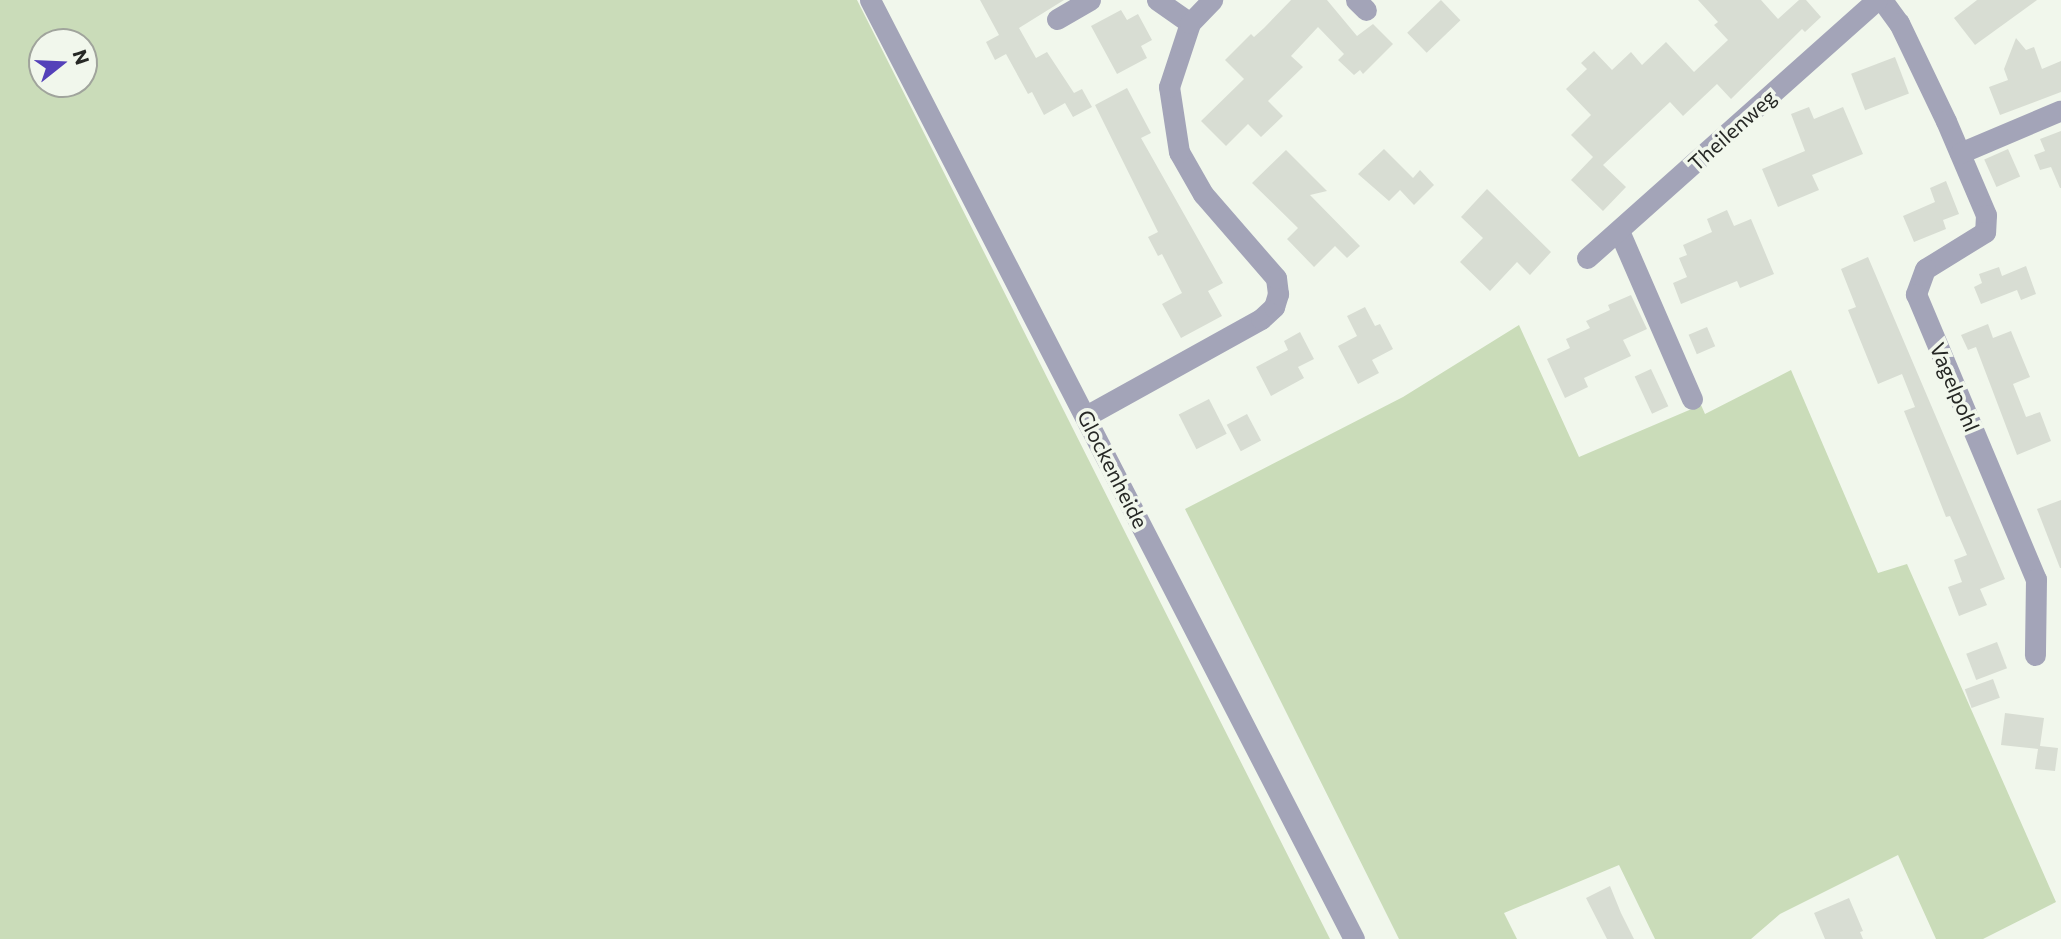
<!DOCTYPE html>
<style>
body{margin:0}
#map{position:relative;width:2061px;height:939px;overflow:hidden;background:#f1f7ec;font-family:Commissioner,sans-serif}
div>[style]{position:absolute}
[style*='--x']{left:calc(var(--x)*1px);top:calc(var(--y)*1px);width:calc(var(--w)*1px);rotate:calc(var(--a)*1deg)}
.green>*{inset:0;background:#cadcb9}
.building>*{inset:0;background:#d8ddd3;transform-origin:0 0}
.minor>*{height:21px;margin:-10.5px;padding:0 10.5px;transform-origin:10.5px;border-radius:10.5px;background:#a3a4b8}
span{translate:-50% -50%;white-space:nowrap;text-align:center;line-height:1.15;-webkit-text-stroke:7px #f1f7ec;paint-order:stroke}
.street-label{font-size:21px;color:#262825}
.north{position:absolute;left:28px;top:28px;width:70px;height:70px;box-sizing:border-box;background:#f1f7ec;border:2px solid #a0a49c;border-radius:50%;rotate:72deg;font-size:19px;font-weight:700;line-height:28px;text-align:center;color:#262825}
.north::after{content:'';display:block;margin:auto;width:24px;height:32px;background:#5441b9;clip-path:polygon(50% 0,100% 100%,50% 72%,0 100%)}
</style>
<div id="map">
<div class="green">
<div style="clip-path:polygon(evenodd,0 0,857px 0,1330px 939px,0 939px,0 0,42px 42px,84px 42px,84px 84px,42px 84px,42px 42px)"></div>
<div style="clip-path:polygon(1519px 325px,1579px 457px,1701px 405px,1705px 414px,1791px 370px,1878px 573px,1907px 564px,2056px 902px,1983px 939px,1936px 939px,1898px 855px,1780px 914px,1751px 939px,1655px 939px,1619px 865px,1504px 913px,1517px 939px,1399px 939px,1185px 509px,1403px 397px)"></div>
</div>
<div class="building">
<div style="clip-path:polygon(980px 0,1064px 0,1019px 28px,1036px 58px,1047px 52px,1074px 93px,1082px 89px,1092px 107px,1073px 117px,1065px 103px,1044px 115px,1032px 92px,1028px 94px,1006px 54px,995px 60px,986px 42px,999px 35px)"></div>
<div style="clip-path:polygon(1291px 0,1327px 0,1357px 36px,1373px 24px,1393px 44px,1363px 74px,1360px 70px,1354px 75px,1338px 60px,1344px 54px,1318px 27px,1291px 56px,1303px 67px,1268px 101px,1283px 116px,1261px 137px,1248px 124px,1226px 146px,1201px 121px,1244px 79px,1225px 60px,1251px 34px,1254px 37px,1264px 28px)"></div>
<div style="left:1441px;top:0;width:28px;height:47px;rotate:46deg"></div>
<div style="clip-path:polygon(1698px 0,1761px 0,1778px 19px,1799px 0,1806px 0,1821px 17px,1805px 32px,1802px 29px,1731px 99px,1717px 84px,1683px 116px,1670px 102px,1603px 165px,1626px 187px,1603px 211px,1571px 180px,1593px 157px,1571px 135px,1591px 115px,1566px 89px,1587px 69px,1581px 63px,1594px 51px,1612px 70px,1631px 52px,1642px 65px,1666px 42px,1694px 72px,1728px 40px,1714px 25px,1718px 22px)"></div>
<div style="clip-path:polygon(1977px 0,2037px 0,1975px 45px,1954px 18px)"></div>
<div style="clip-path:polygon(1121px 10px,1127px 20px,1138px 14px,1152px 40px,1141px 46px,1147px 58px,1117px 74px,1091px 26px)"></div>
<div style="clip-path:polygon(2016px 38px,2026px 50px,2034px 47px,2042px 69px,2061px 61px,2061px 92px,2000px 115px,1989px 87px,2008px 80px,2004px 69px)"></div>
<div style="left:1895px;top:57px;width:39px;height:47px;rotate:69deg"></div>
<div style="clip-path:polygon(1127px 88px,1151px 133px,1141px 138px,1223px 283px,1208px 291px,1222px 316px,1181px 338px,1162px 304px,1182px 293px,1162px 254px,1158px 256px,1148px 237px,1158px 232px,1095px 105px)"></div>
<div style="clip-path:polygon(1809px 107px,1814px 119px,1843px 107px,1863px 154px,1812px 175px,1819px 190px,1778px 207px,1762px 169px,1805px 151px,1791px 114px)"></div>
<div style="clip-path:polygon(2061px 131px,2061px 188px,2060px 188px,2051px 167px,2040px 170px,2034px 155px,2045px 151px,2040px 139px)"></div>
<div style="clip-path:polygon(1384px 149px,1413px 178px,1420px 170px,1434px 185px,1414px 205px,1400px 190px,1389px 201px,1358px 174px)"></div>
<div style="left:2008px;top:149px;width:30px;height:26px;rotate:66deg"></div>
<div style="clip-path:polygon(1286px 150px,1327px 191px,1310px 195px,1360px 246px,1347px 258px,1335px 246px,1314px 267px,1287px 239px,1298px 228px,1252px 183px)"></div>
<div style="clip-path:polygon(1946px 181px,1959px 214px,1943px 220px,1946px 229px,1914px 242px,1903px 216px,1935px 202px,1930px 188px)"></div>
<div style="clip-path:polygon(1487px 189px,1551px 252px,1530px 275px,1517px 262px,1490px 291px,1460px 262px,1483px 238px,1461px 217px)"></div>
<div style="clip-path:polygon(1727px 210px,1734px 226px,1751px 219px,1774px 274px,1740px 288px,1737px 281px,1681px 304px,1673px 283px,1687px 277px,1679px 258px,1687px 255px,1683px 245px,1712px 232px,1707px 219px)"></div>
<div style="clip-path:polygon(1868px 257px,2005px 579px,1980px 589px,1987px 605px,1959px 616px,1948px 587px,1962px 582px,1954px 560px,1967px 555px,1950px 516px,1946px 517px,1904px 411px,1915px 407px,1902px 374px,1878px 384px,1848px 310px,1856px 307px,1841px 269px)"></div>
<div style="clip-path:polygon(2026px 266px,2036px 294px,2021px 300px,2017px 290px,1981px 304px,1974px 287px,1982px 283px,1979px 274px,1999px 267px,2002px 276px)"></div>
<div style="clip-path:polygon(1631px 295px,1647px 329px,1623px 340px,1631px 356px,1584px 378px,1588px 387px,1565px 398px,1547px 359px,1570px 348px,1566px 339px,1590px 328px,1586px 321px,1610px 310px,1608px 305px)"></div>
<div style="clip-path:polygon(1365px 307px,1375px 326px,1380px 324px,1393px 349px,1372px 360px,1379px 373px,1358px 384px,1338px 346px,1357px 336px,1347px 316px)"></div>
<div style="clip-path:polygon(1988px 324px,1993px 338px,2011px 331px,2030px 377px,2013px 384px,2026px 417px,2040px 412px,2051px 441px,2017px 455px,1976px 347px,1968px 350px,1961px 335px)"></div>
<div style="left:1707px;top:327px;width:21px;height:20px;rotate:67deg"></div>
<div style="clip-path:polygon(1300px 332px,1314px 359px,1298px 367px,1304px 378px,1271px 396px,1256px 367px,1288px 350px,1284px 341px)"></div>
<div style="left:1651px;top:369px;width:41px;height:18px;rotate:65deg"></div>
<div style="left:1209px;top:399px;width:39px;height:34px;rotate:63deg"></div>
<div style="left:1247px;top:414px;width:30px;height:23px;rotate:62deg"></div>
<div style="clip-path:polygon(2061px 500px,2061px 568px,2060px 568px,2037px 509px)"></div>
<div style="left:1997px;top:642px;width:28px;height:33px;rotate:69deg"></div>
<div style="left:1993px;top:679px;width:20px;height:30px;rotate:70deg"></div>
<div style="clip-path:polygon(2005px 713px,2044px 718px,2040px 746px,2058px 748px,2055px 771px,2035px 769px,2038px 749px,2001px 745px)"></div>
<div style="clip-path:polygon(1610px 886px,1621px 913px,1634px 939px,1607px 939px,1586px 898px)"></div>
<div style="clip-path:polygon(1849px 898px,1863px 931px,1860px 932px,1863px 939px,1825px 939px,1814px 913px)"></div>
</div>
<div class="minor">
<div style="--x:870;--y:0;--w:1056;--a:62.73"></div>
<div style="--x:1157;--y:0;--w:40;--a:34.9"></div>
<div style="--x:1356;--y:0;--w:14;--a:45"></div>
<div style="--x:1882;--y:0;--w:29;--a:54"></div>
<div style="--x:1899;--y:23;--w:109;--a:64.4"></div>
<div style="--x:1946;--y:121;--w:102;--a:66.9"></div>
<div style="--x:1986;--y:215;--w:17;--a:93"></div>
<div style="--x:1985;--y:232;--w:70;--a:148.3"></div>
<div style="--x:1925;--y:269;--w:27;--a:110"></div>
<div style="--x:1916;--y:294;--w:309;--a:67.2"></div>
<div style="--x:2036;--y:579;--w:76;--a:90.8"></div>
<div style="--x:1057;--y:19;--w:38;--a:-30"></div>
<div style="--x:1960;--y:153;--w:108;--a:-23"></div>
<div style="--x:1619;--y:231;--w:183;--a:66.5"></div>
<div style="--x:1587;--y:258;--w:388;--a:-41.7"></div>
<div style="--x:1086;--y:416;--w:200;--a:-29"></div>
<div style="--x:1261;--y:319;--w:18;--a:-43"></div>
<div style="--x:1274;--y:307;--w:14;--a:-73"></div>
<div style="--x:1278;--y:294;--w:16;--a:-97"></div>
<div style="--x:1276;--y:278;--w:111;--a:-131"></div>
<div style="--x:1203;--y:194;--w:48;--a:-119.7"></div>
<div style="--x:1179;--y:152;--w:66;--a:-98.7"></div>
<div style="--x:1169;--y:87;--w:67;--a:-71.8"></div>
<div style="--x:1190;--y:23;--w:32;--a:-46"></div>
</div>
<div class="street-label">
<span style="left:1732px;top:130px;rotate:-42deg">Theilenweg</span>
<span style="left:1955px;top:387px;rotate:67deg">Vagelpohl</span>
<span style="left:1113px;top:469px;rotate:63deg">Glockenheide</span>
</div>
<div class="north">N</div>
</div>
